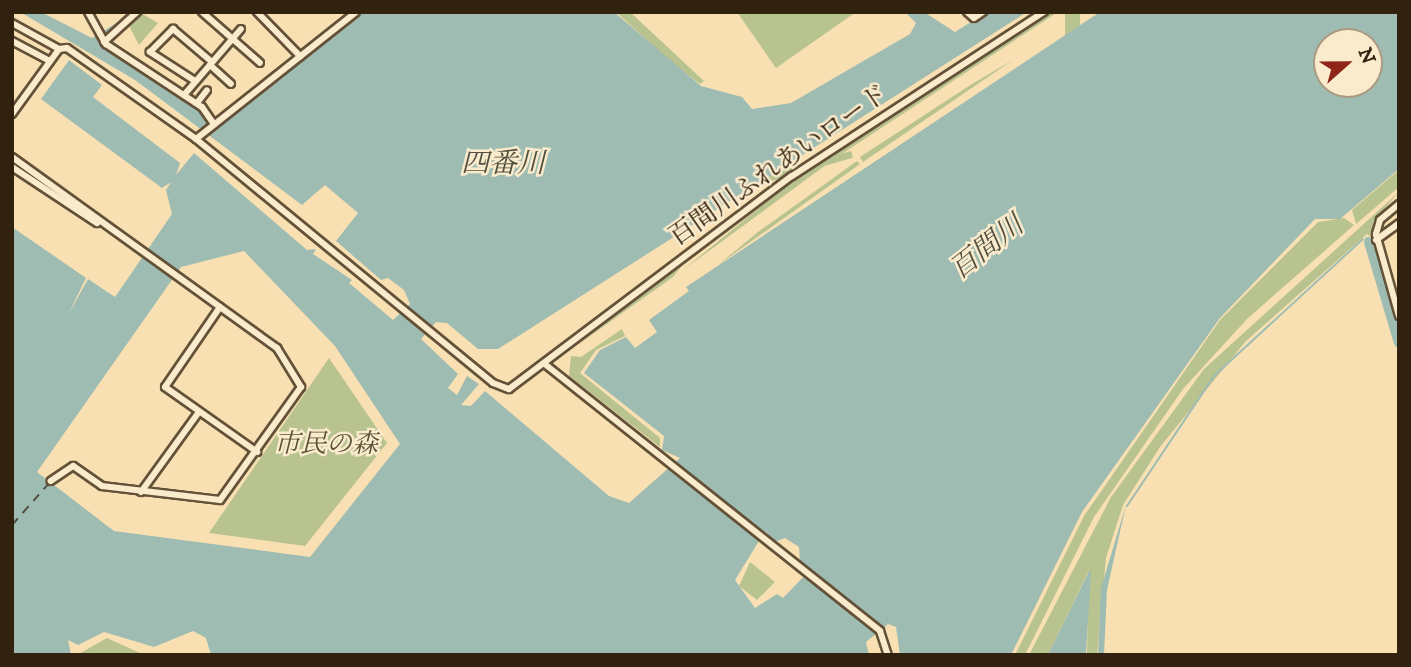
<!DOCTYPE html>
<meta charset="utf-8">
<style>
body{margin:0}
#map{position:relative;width:1411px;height:667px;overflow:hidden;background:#f8e0b2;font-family:"IM FELL DW Pica","Noto Serif JP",serif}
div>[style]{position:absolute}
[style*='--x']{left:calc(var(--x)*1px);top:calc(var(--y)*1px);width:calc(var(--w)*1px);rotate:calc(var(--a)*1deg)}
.green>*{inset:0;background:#b8c390;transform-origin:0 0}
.water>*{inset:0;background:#9fbcb3}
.stream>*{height:2px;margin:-1px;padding:0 1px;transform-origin:1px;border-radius:1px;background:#9fbcb3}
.river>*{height:10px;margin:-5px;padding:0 5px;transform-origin:5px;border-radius:5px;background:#9fbcb3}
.ferry>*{height:2px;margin-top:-1px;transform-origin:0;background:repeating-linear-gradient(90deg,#525040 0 9px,transparent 0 16px)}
.roads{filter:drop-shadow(2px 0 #635138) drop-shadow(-2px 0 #635138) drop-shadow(0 2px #635138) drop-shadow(0 -2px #635138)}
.minor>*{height:6px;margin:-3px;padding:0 3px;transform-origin:3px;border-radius:3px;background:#faebcd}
span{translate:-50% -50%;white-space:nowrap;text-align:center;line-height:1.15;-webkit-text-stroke:5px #faebcd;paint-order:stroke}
.street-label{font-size:26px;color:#31210f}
.park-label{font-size:26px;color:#5a5236;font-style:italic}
.water-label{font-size:28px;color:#525040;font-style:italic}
.frame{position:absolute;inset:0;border:14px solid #31210f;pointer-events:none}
.north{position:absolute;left:1313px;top:28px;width:70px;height:70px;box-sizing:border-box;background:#faebcd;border:2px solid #aa9a81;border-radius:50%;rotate:69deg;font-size:19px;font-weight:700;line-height:28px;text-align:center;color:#31210f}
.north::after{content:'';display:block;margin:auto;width:24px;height:32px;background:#8f2418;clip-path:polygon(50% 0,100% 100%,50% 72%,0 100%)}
</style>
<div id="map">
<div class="green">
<div style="clip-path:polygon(139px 12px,158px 23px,139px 45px,127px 22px)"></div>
<div style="clip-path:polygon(616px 12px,630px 12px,704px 81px,700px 84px,672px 63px)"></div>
<div style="clip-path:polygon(737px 12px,856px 12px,776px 68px)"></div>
<div style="clip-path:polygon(1047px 12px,1058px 12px,834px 159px,683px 270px,814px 163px)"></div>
<div style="left:1065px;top:12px;width:15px;height:253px"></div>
<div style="clip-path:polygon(1013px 60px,863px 162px,860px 157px,972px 84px)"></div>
<div style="left:851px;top:151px;width:7px;height:212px;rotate:74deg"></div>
<div style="clip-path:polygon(857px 161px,860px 164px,718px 265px,758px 232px)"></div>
<div style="clip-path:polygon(1399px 170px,1399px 187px,1356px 224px,1352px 210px)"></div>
<div style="clip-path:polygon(1399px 192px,1373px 222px,1372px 238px,1367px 234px,1245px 342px,1160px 447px,1123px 505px,1106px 558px,1097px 655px,1087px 655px,1089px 570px,1048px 655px,1029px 655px,1111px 497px,1204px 369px)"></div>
<div style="clip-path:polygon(1344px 218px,1354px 225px,1247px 319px,1183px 389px,1094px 517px,1025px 655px,1015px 655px,1084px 516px,1220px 320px,1318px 222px)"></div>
<div style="clip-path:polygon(688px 258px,673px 277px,576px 346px,621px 311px)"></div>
<div style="clip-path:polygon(622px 329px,625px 336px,596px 350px,580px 373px,660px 438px,660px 447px,569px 376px,571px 356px,581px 357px)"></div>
<div style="clip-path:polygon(329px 358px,387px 443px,305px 546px,209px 533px)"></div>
<div style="clip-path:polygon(750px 562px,775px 582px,757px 600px,739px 586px)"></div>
<div style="clip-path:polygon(107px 638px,142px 654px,150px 655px,77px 655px)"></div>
</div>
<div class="water">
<div style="clip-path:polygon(evenodd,20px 12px,41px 12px,92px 38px,134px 12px,102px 42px,202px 109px,214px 127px,360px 12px,614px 12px,701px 86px,742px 97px,752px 109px,791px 103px,910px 34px,916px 23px,905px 12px,924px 12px,955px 32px,987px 12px,1027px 12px,498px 349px,478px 349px,447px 323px,436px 322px,421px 339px,458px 374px,448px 388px,457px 395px,467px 376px,479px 384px,461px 405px,471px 406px,485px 391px,609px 496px,629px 503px,680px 458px,662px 450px,664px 436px,584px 373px,600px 350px,626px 337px,635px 348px,657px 332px,649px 320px,689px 291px,686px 287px,1100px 12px,1399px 12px,1399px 169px,1340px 219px,1315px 219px,1220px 318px,1082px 512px,1011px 655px,900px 655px,896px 627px,888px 624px,866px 642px,869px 655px,211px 655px,206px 638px,193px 631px,154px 647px,104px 632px,78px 645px,68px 640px,71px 655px,12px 655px,12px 227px,86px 278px,68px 315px,88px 279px,115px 297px,172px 214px,166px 190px,171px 182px,162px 188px,41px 99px,69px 60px,102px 85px,93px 97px,180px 163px,176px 175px,194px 153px,307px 250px,316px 249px,313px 254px,352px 280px,349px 283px,393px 320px,410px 304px,404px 290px,388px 278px,381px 280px,336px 241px,358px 213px,325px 185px,302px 205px,135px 80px,20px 12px,1327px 42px,1369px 42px,1369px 84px,1327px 84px,1327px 42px,20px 12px,244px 251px,335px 346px,400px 444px,310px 557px,114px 531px,37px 472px,181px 267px,244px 251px,20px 12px,765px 531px,775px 542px,785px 538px,799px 547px,800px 562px,810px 570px,783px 598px,777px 594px,755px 608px,735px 580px,765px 531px)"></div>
<div style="clip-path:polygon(1126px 505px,1107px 590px,1104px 655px,1098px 655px,1101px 588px)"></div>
<div style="clip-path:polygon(1091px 571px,1086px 655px,1048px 655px,1089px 571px)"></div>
</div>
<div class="stream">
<div style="--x:1383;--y:231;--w:20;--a:-37"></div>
<div style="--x:1366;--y:238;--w:5;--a:37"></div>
<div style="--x:1396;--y:333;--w:1;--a:-45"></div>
<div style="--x:1127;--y:506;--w:156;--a:-56.2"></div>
<div style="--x:1214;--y:376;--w:202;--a:-42.6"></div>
</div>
<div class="river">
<div style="--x:1369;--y:242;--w:105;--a:73.5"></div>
</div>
<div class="ferry">
<div style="--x:12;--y:525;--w:57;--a:-48.5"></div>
</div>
<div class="roads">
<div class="minor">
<div style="--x:88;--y:12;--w:37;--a:61"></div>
<div style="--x:106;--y:44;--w:115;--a:33.3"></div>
<div style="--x:202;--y:107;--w:21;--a:55"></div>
<div style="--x:202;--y:12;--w:77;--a:41.3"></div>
<div style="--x:257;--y:12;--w:62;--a:45.7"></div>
<div style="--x:967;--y:12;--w:9;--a:41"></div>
<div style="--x:974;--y:18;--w:11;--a:-34"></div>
<div style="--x:12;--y:23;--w:54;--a:29"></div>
<div style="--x:12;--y:41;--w:43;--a:27.8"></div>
<div style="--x:104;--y:42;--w:45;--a:-42.3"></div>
<div style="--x:210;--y:65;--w:28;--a:42"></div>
<div style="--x:195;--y:81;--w:54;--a:-147.2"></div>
<div style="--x:150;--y:52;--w:33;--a:-45"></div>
<div style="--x:173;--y:29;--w:51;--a:40.2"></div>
<div style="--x:184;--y:95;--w:87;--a:-49.2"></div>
<div style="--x:197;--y:103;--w:16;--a:-52"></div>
<div style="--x:12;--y:114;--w:80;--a:-54.1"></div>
<div style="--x:59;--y:49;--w:8;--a:-7"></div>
<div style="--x:67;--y:48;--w:158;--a:35.2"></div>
<div style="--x:196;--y:139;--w:384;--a:39.4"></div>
<div style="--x:493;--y:383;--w:17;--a:21"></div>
<div style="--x:509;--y:389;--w:354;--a:-37"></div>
<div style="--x:792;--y:176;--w:301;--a:-33.1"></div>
<div style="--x:196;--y:139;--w:204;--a:-38.4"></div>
<div style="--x:12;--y:157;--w:327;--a:35.8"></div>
<div style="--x:277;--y:348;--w:46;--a:58.4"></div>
<div style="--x:301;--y:387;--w:139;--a:125.6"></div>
<div style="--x:220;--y:500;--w:119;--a:-173.2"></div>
<div style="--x:102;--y:486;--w:35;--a:-145"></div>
<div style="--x:73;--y:466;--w:27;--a:146"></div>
<div style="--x:12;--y:167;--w:102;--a:33.4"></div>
<div style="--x:1399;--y:204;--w:25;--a:140"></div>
<div style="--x:1380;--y:220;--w:15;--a:106"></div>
<div style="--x:1376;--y:234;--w:85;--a:74.3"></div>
<div style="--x:1376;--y:240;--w:29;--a:-36"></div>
<div style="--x:220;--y:307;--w:97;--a:124.5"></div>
<div style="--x:165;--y:387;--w:113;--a:35.2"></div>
<div style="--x:546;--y:365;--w:427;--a:38.5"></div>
<div style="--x:880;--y:631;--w:25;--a:72"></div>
<div style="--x:141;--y:492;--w:99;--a:-54.1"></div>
</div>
</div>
<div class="street-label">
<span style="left:779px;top:166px;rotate:-35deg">百間川ふれあいロード</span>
</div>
<div class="park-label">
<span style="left:326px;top:445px">市民の森</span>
</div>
<div class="water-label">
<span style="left:503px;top:164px">四番川</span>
<span style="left:987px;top:248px;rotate:-38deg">百間川</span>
</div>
<div class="frame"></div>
<div class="north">N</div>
</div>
